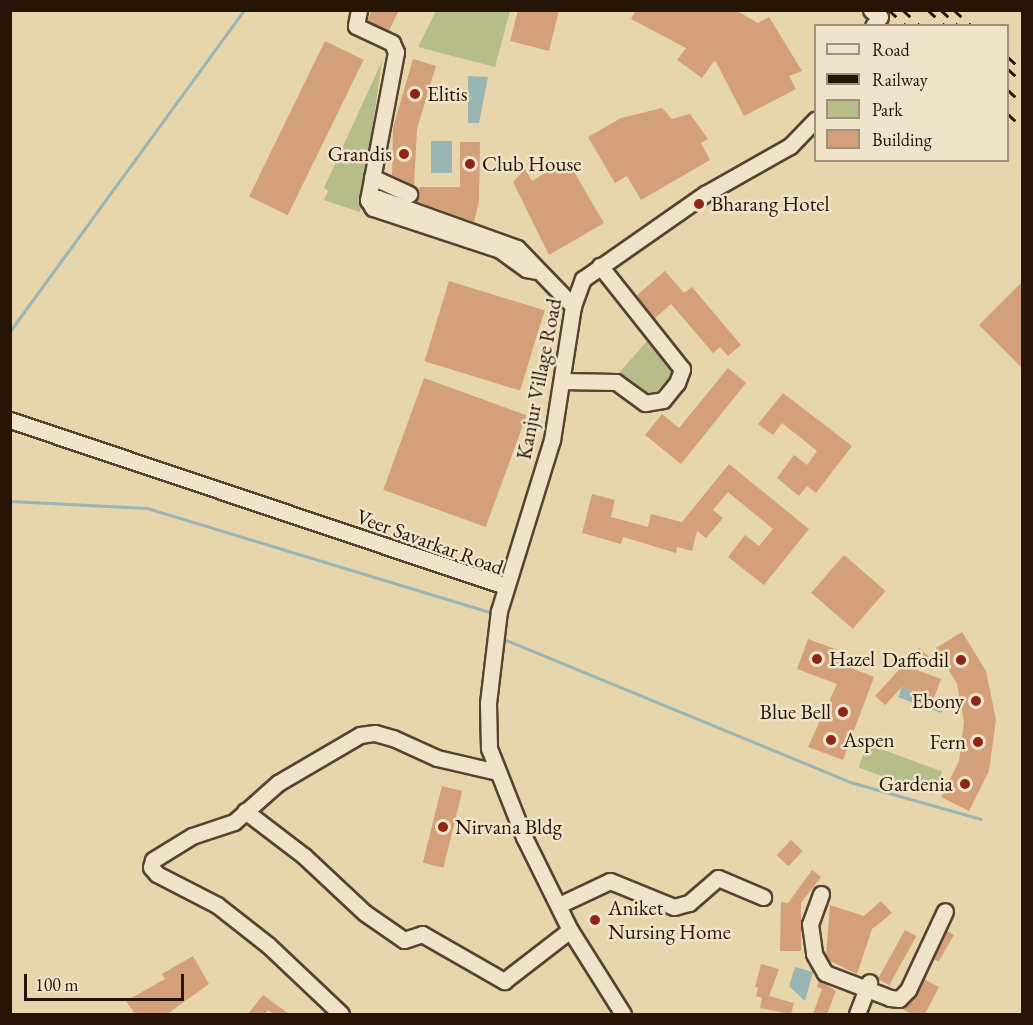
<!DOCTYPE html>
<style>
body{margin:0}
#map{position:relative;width:1033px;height:1025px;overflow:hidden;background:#e7d5ac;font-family:"EB Garamond",serif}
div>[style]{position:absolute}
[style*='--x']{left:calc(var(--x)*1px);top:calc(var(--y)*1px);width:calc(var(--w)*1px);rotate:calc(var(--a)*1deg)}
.green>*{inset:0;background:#b6bd89;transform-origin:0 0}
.water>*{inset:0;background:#9ab6b3;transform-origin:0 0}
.stream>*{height:3px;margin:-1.5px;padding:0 1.5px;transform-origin:1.5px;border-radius:1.5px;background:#9ab6b3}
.building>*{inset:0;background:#d3a079;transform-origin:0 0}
.roads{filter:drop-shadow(2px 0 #564430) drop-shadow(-2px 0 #564430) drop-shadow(0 2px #564430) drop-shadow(0 -2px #564430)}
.minor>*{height:15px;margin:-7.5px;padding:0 7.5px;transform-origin:7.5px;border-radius:7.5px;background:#efe4c9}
.rail>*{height:3px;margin-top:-1.5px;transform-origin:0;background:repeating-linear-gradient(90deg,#261407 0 10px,transparent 0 20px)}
.dots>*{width:16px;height:16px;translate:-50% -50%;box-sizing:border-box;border:3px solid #efe4c9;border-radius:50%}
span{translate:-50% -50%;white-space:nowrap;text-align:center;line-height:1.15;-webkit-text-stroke:5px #efe4c9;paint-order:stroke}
.poi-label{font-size:21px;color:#261407}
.left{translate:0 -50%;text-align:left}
.right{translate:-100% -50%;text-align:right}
.street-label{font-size:21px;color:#261407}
.frame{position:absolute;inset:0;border:12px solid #261407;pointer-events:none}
.legend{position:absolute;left:814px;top:24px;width:195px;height:138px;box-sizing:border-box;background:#efe4c9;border:2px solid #9f917b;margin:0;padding:8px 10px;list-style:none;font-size:18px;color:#261407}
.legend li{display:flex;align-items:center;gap:12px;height:30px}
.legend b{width:30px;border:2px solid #9f917b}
.scale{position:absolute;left:24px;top:974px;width:160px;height:27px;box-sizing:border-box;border:3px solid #261407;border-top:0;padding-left:8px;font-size:18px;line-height:21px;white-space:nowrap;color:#261407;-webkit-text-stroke:4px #efe4c9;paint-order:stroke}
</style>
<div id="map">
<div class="green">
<div style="clip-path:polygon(436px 11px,510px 11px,495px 67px,418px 47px)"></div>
<div style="clip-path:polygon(382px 61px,360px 212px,324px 200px,328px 191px,324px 188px)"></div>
<div style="clip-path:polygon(648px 340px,676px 370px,652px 396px,619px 373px)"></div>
<div style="left:867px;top:744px;width:80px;height:25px;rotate:20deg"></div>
</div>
<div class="water">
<div style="clip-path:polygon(468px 76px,488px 77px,479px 123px,468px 123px)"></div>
<div style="left:431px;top:141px;width:21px;height:32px"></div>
<div style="left:902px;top:687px;width:46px;height:11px;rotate:20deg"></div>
<div style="clip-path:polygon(795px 967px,813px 972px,805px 1001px,789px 986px)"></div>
</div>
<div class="stream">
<div style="--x:10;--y:331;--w:397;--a:-53.9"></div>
<div style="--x:10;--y:501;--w:137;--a:2.9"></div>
<div style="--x:147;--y:508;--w:357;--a:16.9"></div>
<div style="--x:501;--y:638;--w:378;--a:22.4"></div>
<div style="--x:850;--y:782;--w:136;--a:15.8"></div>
</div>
<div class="building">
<div style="clip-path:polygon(372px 10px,399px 10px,389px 31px,367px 21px)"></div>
<div style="clip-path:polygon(518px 10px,559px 10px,549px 51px,510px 41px)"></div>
<div style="clip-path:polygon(636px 10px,735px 10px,758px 23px,769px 17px,802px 71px,789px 76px,796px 89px,744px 116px,715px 60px,702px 78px,677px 60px,686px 48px,631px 19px)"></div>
<div style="left:325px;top:41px;width:43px;height:173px;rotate:26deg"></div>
<div style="clip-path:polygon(413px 59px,436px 66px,417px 129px,414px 186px,392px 175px,393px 128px)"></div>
<div style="clip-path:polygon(662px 108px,672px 119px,690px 114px,708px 139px,701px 143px,710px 160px,641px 200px,627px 176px,615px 183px,588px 137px,621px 118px)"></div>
<div style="clip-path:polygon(460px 142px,480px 142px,479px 201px,474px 222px,416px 201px,420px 187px,460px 187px)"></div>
<div style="clip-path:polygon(567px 160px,604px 223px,549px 255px,513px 182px,525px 169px,532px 181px)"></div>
<div style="clip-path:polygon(665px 271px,684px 293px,692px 287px,741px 345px,728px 356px,720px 347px,713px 353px,671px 304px,654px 319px,636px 296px)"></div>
<div style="left:449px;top:281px;width:100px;height:84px;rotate:17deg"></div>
<div style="clip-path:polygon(1023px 281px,1023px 369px,979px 325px)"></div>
<div style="clip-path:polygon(728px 368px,746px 383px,681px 464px,645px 435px,662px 414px,679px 428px)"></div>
<div style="left:424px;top:378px;width:109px;height:119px;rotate:20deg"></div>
<div style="clip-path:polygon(783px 393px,852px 446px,816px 493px,807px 486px,799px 496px,777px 478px,794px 455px,807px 465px,817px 451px,782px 423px,773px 435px,758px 424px)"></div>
<div style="clip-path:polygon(729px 464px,809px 529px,764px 585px,728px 557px,745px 535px,759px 546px,773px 529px,728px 492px,713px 510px,723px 518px,706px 538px,697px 531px,692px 551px,677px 547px,676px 553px,623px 537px,621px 544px,582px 533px,592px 494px,615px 500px,611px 517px,648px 527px,651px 514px,682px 522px)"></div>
<div style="left:844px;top:555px;width:55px;height:50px;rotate:41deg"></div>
<div style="clip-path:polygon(962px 632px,986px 671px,996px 720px,989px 771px,969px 811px,941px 797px,959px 761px,964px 722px,957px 684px,936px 648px)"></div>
<div style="clip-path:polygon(808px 639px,838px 650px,834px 661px,874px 677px,843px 760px,808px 747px,837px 684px,797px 669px)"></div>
<div style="clip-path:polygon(919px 648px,929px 657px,917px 670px,941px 679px,934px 698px,902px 687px,885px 705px,875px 696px)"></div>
<div style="left:442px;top:786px;width:21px;height:79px;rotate:14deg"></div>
<div style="left:791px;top:840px;width:16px;height:21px;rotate:43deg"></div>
<div style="clip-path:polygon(812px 870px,821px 877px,801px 903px,801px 951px,780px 951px,781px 902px,788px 903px)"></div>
<div style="clip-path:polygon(881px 901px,892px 913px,872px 929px,857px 974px,830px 961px,826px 955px,830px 905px,864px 916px)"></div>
<div style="left:905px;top:930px;width:13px;height:56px;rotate:29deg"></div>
<div style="left:947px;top:931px;width:8px;height:31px;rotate:30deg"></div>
<div style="clip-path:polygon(193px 956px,209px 984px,167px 1014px,135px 1014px,126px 1001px,165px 979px,162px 974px)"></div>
<div style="clip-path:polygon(761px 964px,779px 969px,769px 996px,794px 1003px,791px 1014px,760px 1008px,762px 998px,756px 996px,758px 988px,755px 987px)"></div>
<div style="clip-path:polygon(924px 979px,939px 987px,925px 1014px,912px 1014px,904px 1010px)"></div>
<div style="clip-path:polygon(819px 980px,836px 991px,827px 1014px,813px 1014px,822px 989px,817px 987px)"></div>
<div style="clip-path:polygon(263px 995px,289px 1014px,274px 1014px,268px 1010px,265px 1014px,248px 1014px)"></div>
</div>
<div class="roads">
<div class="minor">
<div style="--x:359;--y:10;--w:16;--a:101"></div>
<div style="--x:356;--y:26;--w:40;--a:25"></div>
<div style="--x:392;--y:43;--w:10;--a:66"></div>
<div style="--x:396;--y:52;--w:151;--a:100.7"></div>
<div style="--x:871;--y:10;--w:11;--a:38"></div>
<div style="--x:880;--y:17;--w:11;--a:128"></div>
<div style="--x:372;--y:177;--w:41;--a:24.7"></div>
<div style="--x:536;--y:271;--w:10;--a:-169"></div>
<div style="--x:526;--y:269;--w:32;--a:-144"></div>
<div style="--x:500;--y:250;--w:134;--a:-161.7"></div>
<div style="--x:373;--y:208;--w:9;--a:-122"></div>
<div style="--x:368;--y:200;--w:10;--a:-11"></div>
<div style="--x:378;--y:198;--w:148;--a:19.8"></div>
<div style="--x:517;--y:248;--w:81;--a:46"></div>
<div style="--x:562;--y:381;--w:54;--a:1.1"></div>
<div style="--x:616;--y:382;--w:36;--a:36"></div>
<div style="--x:645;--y:403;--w:18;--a:-9"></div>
<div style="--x:663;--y:400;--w:22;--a:-51"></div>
<div style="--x:677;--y:383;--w:15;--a:-70"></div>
<div style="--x:682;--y:369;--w:132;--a:-128.5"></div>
<div style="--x:10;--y:420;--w:522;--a:18.54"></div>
<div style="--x:245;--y:811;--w:74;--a:37.3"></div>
<div style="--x:304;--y:856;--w:83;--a:43.1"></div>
<div style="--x:365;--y:913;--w:47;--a:34.7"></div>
<div style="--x:404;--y:940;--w:19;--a:-18"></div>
<div style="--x:422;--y:934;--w:95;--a:29.8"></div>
<div style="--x:504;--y:981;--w:83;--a:-37.7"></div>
<div style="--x:821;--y:894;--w:32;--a:110"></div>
<div style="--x:810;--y:924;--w:30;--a:82"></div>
<div style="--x:814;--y:954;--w:22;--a:60"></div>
<div style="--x:825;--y:973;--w:70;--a:21"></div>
<div style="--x:890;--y:998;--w:9;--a:6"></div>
<div style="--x:899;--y:999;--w:13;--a:-45"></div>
<div style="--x:908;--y:990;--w:87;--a:-64.9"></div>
<div style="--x:559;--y:905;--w:56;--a:-25.2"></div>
<div style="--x:610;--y:881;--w:69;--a:22.1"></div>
<div style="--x:674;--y:907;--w:16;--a:-15"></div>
<div style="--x:689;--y:903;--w:38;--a:-41"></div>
<div style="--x:718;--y:878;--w:49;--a:22.9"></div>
<div style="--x:341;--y:1014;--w:100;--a:-136.6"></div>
<div style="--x:268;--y:945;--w:65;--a:-141.9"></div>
<div style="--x:217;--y:905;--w:68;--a:-152.7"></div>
<div style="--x:157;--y:874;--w:9;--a:-131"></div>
<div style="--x:151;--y:867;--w:7;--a:-74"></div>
<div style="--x:153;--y:860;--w:46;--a:-31.6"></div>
<div style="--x:192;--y:836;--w:44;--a:-18.4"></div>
<div style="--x:234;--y:822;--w:59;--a:-41.6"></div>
<div style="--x:278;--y:783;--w:95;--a:-30.3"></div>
<div style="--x:360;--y:735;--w:15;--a:-8"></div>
<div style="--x:375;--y:733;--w:19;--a:16"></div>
<div style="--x:393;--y:738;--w:48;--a:24.4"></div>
<div style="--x:437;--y:758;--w:62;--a:13.1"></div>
<div style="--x:623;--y:1014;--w:99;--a:-122.2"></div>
<div style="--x:570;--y:930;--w:104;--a:-116.3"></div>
<div style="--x:524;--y:837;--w:96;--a:-111.5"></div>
<div style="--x:489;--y:748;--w:45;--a:-91.3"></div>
<div style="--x:488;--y:703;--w:93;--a:-83.2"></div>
<div style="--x:499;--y:611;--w:179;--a:-72.8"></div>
<div style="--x:552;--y:440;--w:136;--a:-81.1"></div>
<div style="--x:573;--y:306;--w:29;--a:-70"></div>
<div style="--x:583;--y:279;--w:149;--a:-34.9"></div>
<div style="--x:705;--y:194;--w:98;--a:-29.5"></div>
<div style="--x:790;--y:146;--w:37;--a:-46"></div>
<div style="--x:857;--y:1014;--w:34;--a:-69"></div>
</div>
</div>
<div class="rail">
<div style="--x:889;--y:10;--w:23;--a:43"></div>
<div style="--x:903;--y:10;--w:23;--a:43"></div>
<div style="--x:928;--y:10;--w:23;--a:43"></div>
<div style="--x:941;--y:10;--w:23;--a:43"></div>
<div style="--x:954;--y:10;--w:24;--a:42"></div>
<div style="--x:1008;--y:57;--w:19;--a:43"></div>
<div style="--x:1008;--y:69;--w:19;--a:43"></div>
<div style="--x:1008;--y:90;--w:19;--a:43"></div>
<div style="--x:1008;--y:114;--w:19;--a:43"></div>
</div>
<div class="dots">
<div style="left:415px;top:94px;background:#8f2418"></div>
<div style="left:404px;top:154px;background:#8f2418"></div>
<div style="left:470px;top:164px;background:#8f2418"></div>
<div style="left:699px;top:204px;background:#8f2418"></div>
<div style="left:817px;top:659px;background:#8f2418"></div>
<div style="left:961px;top:660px;background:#8f2418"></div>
<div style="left:976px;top:701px;background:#8f2418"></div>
<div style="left:843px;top:712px;background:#8f2418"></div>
<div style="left:831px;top:740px;background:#8f2418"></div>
<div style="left:978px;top:742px;background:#8f2418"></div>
<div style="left:965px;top:784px;background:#8f2418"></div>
<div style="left:443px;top:827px;background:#8f2418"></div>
<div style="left:595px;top:920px;background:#8f2418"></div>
</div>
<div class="poi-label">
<span class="left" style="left:427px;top:94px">Elitis</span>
<span class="right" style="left:392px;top:154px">Grandis</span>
<span class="left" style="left:482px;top:164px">Club House</span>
<span class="left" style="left:711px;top:204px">Bharang Hotel</span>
<span class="left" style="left:829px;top:659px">Hazel</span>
<span class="right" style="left:949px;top:660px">Daffodil</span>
<span class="right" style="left:964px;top:701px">Ebony</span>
<span class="right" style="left:831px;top:712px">Blue Bell</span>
<span class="left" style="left:843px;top:740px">Aspen</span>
<span class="right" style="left:966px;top:742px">Fern</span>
<span class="right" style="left:953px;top:784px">Gardenia</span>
<span class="left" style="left:455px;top:827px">Nirvana Bldg</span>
<span class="left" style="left:608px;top:920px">Aniket<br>Nursing Home</span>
</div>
<div class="street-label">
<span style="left:539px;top:379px;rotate:-79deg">Kanjur Village Road</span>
<span style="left:430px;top:542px;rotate:20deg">Veer Savarkar Road</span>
</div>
<div class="frame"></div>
<ul class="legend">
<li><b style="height:8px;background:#efe4c9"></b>Road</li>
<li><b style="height:8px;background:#261407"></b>Railway</li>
<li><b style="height:16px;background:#b6bd89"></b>Park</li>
<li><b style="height:16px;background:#d3a079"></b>Building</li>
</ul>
<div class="scale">100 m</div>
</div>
